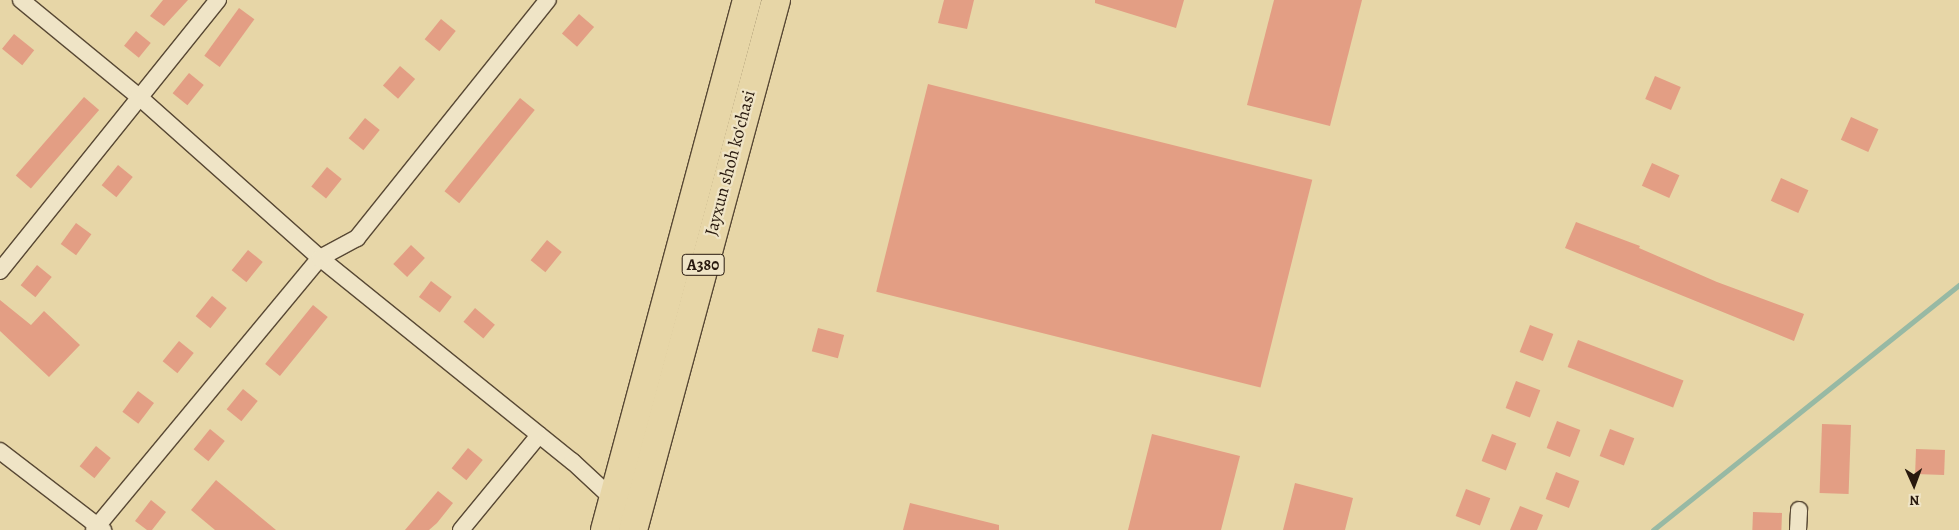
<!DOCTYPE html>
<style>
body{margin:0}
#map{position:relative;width:1959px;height:530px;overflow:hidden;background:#e7d6a7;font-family:Alegreya,serif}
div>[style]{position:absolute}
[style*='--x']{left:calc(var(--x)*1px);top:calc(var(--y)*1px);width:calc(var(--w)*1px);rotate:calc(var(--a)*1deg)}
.stream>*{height:5px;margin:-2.5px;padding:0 2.5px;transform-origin:2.5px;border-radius:2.5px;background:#97b9a4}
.building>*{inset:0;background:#e39e84;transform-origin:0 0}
.roads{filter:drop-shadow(1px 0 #584834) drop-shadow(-1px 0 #584834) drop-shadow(0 1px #584834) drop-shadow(0 -1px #584834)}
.street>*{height:16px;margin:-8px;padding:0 8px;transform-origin:8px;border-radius:8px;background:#efe4c6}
.highway>*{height:28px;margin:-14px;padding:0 14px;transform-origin:14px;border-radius:14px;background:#e7d6a7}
span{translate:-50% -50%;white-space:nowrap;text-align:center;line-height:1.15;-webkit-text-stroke:4.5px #efe4c6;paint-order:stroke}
.shield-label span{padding:1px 4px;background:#efe4c6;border:1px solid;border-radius:4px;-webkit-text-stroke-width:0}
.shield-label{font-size:16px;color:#28190e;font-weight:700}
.street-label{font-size:18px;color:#28190e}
.north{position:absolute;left:1889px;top:460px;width:50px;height:50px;-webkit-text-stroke:4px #efe4c6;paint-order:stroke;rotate:178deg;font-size:14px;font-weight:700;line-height:20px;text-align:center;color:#28190e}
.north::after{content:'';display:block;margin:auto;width:18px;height:22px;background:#28190e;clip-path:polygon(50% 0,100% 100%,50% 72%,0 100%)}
</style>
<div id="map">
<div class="stream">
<div style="--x:1653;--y:530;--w:392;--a:-38.7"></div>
</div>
<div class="building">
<div style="clip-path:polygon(163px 0,188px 0,164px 26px,150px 16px)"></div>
<div style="clip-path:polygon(944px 0,974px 0,967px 29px,938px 23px)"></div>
<div style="clip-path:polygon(1095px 0,1184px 0,1176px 28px,1095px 3px)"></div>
<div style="clip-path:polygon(1274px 0,1362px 0,1330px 126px,1247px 105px)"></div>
<div style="left:239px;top:8px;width:19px;height:59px;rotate:36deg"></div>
<div style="left:579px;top:14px;width:20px;height:26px;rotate:41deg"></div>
<div style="left:441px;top:19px;width:19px;height:26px;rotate:39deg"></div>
<div style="left:136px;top:31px;width:19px;height:19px;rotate:39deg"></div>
<div style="left:14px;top:34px;width:26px;height:19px;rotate:39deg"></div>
<div style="left:400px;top:66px;width:20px;height:26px;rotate:41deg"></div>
<div style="left:189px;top:73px;width:19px;height:26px;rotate:39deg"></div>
<div style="left:1655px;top:76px;width:28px;height:25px;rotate:23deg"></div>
<div style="left:928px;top:84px;width:396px;height:214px;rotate:14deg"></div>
<div style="left:84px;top:97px;width:20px;height:104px;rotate:41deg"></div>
<div style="left:520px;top:98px;width:19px;height:120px;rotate:39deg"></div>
<div style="left:1851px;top:117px;width:30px;height:25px;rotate:24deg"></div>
<div style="left:365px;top:118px;width:19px;height:26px;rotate:39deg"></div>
<div style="left:1652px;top:163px;width:30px;height:25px;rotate:24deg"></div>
<div style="left:118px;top:165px;width:19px;height:26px;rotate:39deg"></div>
<div style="left:327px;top:167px;width:19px;height:25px;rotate:39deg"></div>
<div style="left:1781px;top:178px;width:30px;height:25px;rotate:24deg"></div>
<div style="clip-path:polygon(1576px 222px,1640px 246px,1639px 248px,1717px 282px,1804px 314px,1794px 341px,1565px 248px)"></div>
<div style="left:76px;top:223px;width:19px;height:26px;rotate:36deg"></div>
<div style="left:547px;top:240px;width:19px;height:26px;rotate:39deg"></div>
<div style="left:411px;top:245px;width:19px;height:26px;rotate:43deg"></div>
<div style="left:248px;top:250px;width:19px;height:26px;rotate:39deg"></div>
<div style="left:37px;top:265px;width:19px;height:26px;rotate:39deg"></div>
<div style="left:431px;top:281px;width:26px;height:20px;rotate:37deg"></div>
<div style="left:212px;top:296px;width:19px;height:26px;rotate:39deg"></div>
<div style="clip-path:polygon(0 300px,31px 325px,44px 311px,80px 345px,49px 377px,0 331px)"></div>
<div style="left:313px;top:305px;width:19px;height:76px;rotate:39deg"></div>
<div style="left:475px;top:308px;width:26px;height:18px;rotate:40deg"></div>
<div style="left:1530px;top:325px;width:25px;height:29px;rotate:21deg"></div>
<div style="left:818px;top:328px;width:27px;height:24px;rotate:15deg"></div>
<div style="left:1578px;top:340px;width:113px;height:29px;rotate:21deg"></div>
<div style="left:179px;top:341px;width:19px;height:26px;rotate:39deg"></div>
<div style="left:1516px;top:381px;width:26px;height:29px;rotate:21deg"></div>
<div style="left:243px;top:389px;width:19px;height:26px;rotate:39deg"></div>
<div style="left:138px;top:391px;width:20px;height:26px;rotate:37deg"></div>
<div style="left:1557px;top:421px;width:25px;height:29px;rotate:21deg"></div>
<div style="left:1822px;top:424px;width:29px;height:69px;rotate:2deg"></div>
<div style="left:210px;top:429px;width:19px;height:26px;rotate:39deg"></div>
<div style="left:1610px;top:429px;width:26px;height:29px;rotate:21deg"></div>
<div style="clip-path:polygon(1152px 434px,1240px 456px,1221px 530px,1128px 530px)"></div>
<div style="left:1492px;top:434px;width:26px;height:29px;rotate:21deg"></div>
<div style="left:96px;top:446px;width:19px;height:26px;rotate:39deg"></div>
<div style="left:468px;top:448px;width:19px;height:26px;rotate:39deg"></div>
<div style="left:1916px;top:449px;width:29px;height:25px;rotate:2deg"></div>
<div style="left:1556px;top:472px;width:25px;height:29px;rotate:21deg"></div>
<div style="clip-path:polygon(216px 480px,276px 530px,215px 530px,191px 510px)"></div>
<div style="clip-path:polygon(1295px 483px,1353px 498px,1345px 530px,1283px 530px)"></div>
<div style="left:1466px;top:489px;width:26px;height:29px;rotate:21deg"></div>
<div style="clip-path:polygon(438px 491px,453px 503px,437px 523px,429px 530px,405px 530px)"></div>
<div style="clip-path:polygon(151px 500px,166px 512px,152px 530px,147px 530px,135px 521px)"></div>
<div style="clip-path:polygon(910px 503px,999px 525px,999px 530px,903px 530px)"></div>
<div style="clip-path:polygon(1520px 506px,1543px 515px,1537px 530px,1510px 530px)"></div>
<div style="left:1753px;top:512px;width:29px;height:18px;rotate:2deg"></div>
</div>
<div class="roads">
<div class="street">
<div style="--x:21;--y:0;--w:151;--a:39.4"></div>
<div style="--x:138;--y:96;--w:244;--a:41.7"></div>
<div style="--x:320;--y:258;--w:324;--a:38.9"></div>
<div style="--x:572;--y:461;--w:56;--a:42.8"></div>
<div style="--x:0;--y:271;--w:348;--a:-51.2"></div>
<div style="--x:0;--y:451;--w:130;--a:37.5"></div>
<div style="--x:94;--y:530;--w:354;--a:-50.3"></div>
<div style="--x:320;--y:258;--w:42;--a:-28.4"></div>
<div style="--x:357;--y:238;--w:305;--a:-51.3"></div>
<div style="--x:461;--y:530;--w:123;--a:-50.6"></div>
<div style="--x:1798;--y:530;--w:20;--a:-87"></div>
</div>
<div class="highway">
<div style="--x:605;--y:530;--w:549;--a:-75"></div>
<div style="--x:633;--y:530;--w:549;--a:-74.9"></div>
</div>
</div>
<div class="shield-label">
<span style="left:703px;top:265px">A380</span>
</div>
<div class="street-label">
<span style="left:730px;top:163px;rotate:-75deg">Jayxun shoh ko'chasi</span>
</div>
<div class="north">N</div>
</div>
